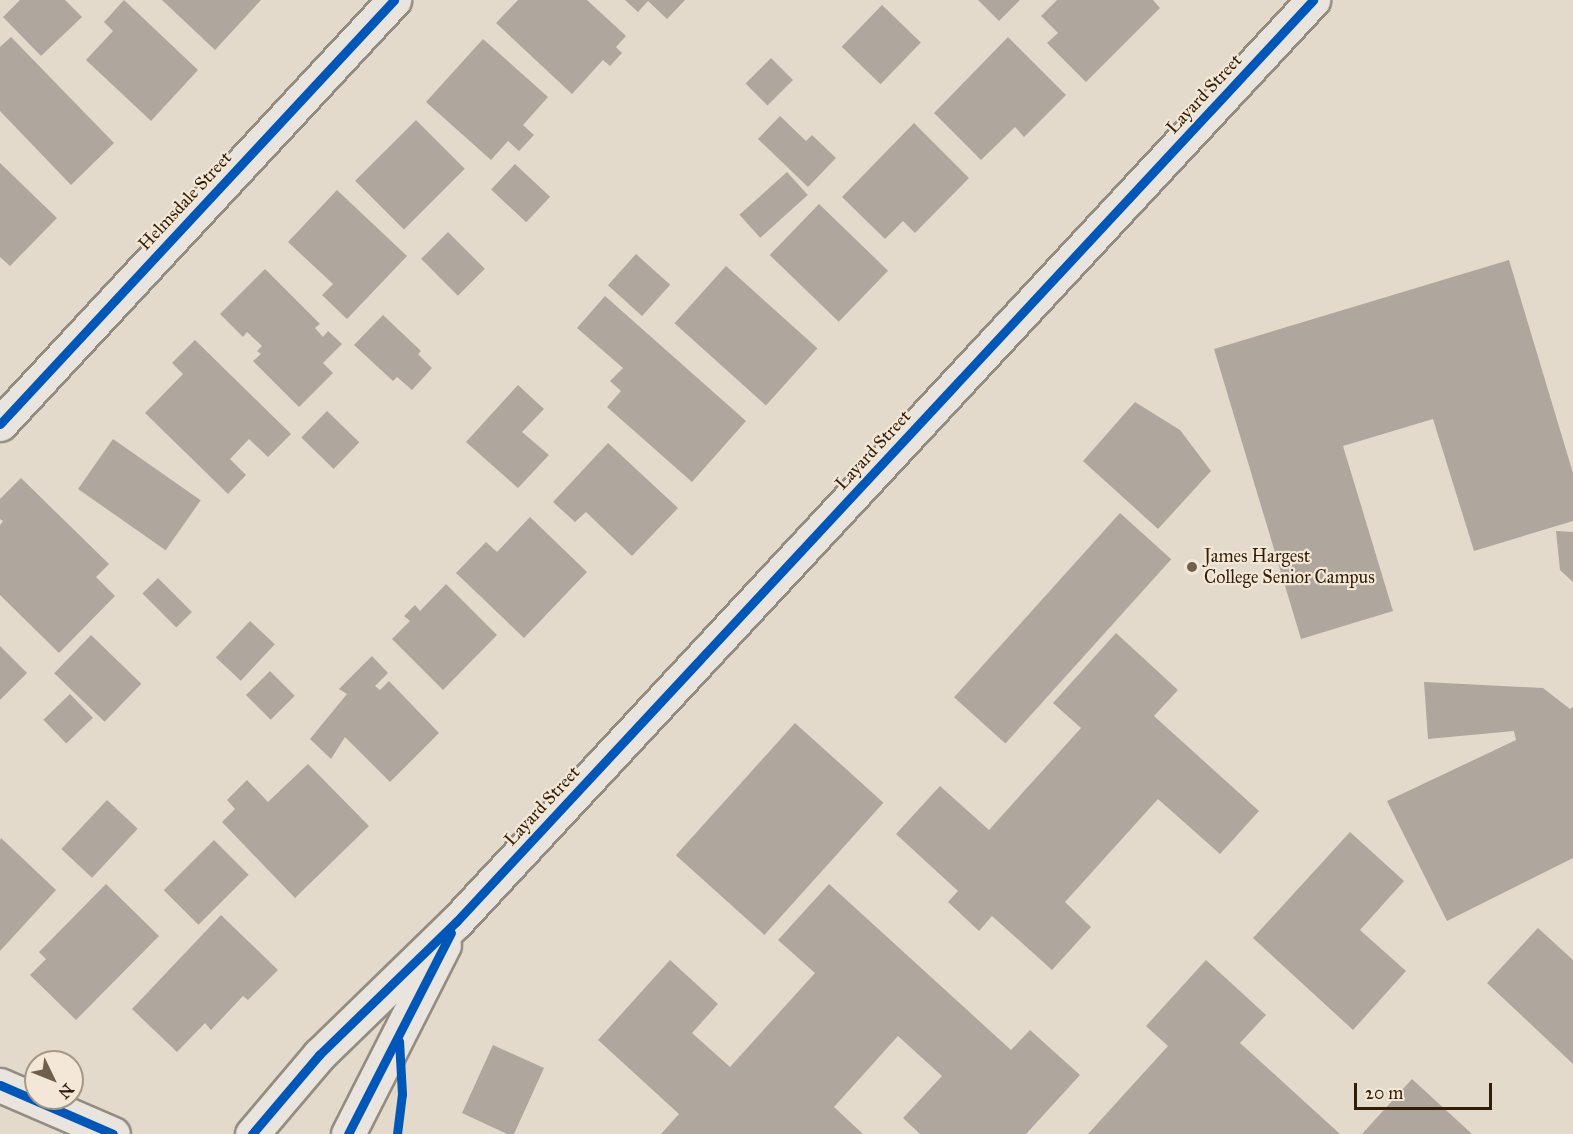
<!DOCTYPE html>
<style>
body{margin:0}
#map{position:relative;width:1573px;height:1134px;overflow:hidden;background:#e3dacc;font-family:"IM FELL Great Primer",serif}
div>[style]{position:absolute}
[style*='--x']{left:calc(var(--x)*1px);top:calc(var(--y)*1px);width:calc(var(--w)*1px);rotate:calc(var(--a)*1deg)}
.building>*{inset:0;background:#afa79d;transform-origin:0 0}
.roads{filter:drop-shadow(2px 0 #948c81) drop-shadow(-2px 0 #948c81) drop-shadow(0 2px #948c81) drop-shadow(0 -2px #948c81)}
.minor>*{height:33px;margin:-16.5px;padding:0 16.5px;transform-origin:16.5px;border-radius:16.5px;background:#e9e4dd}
.tertiary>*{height:33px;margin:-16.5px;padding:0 16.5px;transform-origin:16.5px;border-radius:16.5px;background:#e9e4dd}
.cycleway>*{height:9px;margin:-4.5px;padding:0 4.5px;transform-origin:4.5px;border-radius:4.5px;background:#0057b8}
.dots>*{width:16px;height:16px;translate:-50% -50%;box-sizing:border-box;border:3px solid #f3e8d7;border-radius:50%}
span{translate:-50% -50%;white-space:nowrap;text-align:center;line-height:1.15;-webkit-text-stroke:4.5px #f3e8d7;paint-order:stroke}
.street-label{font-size:18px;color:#321d07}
.poi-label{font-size:18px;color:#321d07}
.left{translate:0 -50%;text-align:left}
.north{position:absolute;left:24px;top:1050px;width:60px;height:60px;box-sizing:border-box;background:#f3e8d7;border:2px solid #a69784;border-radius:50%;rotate:133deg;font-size:16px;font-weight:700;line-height:24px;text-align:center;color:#321d07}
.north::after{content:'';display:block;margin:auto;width:21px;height:27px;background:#705f4c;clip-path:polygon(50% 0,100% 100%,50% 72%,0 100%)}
.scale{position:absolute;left:1354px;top:1083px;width:138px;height:27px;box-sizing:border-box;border:3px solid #321d07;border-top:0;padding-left:8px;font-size:18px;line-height:21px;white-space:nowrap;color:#321d07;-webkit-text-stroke:4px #f3e8d7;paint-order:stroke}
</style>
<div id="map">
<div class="building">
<div style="clip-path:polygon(20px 0,65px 0,82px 17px,41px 56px,3px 17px)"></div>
<div style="clip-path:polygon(124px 0,198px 70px,151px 121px,86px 60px,113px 31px,104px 22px)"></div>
<div style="clip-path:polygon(162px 0,261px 0,215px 50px)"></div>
<div style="clip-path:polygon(518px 0,587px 0,626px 36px,616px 47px,622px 53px,610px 66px,603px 60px,572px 94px,496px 23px)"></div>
<div style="clip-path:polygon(625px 0,685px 0,667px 19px,648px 1px,638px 12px)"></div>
<div style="clip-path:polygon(978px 0,1020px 0,999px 21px)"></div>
<div style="clip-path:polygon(1057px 0,1153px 0,1160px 8px,1086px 82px,1047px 43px,1058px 33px,1041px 16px)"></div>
<div style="left:882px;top:5px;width:54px;height:58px;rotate:44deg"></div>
<div style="clip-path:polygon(11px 37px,114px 143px,71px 185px,0 111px,0 47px)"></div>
<div style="clip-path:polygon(1008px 37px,1066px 95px,1024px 137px,1015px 127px,981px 160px,934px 113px)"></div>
<div style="clip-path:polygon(483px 39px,548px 97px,523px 125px,534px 135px,519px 151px,508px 141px,491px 160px,426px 102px)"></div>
<div style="left:771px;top:58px;width:31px;height:36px;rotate:45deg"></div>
<div style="clip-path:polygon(780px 116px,806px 141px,812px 135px,836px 158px,808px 187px,758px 139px)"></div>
<div style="left:416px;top:120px;width:69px;height:86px;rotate:45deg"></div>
<div style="clip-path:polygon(914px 123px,969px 178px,915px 233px,903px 221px,885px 239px,842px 197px)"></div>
<div style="clip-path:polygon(0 163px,57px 218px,10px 266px,0 257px)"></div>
<div style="left:515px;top:164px;width:48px;height:35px;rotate:43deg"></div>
<div style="left:787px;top:172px;width:31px;height:64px;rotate:48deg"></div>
<div style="clip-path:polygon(337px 190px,407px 256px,347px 319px,322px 295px,333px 284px,288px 242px)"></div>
<div style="left:819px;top:204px;width:96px;height:71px;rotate:44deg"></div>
<div style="left:448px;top:232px;width:52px;height:38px;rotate:45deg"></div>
<div style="left:636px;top:254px;width:46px;height:42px;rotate:42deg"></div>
<div style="clip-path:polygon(1509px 260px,1573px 473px,1573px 521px,1474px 551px,1433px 419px,1343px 446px,1393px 611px,1301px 639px,1214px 349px)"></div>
<div style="left:726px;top:266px;width:123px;height:77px;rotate:42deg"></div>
<div style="clip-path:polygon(265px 269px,320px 324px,315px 328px,323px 337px,328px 331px,342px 344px,323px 363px,333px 373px,299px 407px,253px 361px,261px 354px,257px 351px,262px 346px,247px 332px,243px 337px,220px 314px)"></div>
<div style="clip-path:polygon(605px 296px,746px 421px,692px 482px,607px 407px,621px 391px,610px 381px,623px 368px,577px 328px)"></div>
<div style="clip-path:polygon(383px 315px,421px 351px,418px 354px,432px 368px,412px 390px,397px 377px,393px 381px,354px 345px)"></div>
<div style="clip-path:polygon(195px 340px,291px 434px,268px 457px,249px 439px,230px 459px,246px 475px,228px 494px,145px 413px,183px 374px,172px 363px)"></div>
<div style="clip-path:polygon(518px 385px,544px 409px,522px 432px,549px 455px,518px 488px,466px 442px)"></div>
<div style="clip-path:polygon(1135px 402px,1180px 430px,1211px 471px,1158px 529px,1083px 461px)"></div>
<div style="left:327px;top:411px;width:45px;height:37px;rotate:44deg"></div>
<div style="left:113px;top:439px;width:107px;height:61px;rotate:35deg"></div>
<div style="clip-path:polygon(608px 443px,678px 508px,632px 556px,586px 512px,575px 522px,553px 502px)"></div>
<div style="clip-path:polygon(21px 478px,109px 564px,96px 577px,115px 596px,59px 653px,0 595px,0 525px,3px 521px,0 519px,0 499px)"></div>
<div style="left:1120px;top:513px;width:69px;height:248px;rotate:42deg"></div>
<div style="clip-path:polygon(530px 517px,587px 572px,524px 638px,456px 573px,486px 542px,497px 552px)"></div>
<div style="clip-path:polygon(1556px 531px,1573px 532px,1573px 582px,1560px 570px)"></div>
<div style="left:158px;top:578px;width:48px;height:22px;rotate:45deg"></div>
<div style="clip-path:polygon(446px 584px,497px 635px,443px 690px,392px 639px,410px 621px,404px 616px,415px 605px,420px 611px)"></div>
<div style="left:250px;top:621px;width:34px;height:50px;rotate:43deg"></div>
<div style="clip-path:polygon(1116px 633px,1178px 690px,1154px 716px,1259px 811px,1220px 854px,1158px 799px,1065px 902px,1091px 927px,1052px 970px,992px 916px,979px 931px,948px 902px,958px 891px,896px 834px,940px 786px,989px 830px,1081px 728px,1053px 703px)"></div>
<div style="left:91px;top:635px;width:70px;height:53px;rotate:44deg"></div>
<div style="clip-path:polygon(0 646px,27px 673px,0 700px)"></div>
<div style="clip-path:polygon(372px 656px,388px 673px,375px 686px,380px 690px,389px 681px,439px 733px,390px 782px,345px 737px,331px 759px,310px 739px,347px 694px,339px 689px)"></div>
<div style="left:270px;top:671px;width:35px;height:34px;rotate:45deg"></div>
<div style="clip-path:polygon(1424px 682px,1543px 688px,1570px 709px,1573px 707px,1573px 858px,1447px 921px,1387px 801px,1516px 740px,1514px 731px,1428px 739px)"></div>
<div style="left:70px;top:694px;width:33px;height:37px;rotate:46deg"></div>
<div style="left:795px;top:723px;width:119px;height:178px;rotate:42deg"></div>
<div style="clip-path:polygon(308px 764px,369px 826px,295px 898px,222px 822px,235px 809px,227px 800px,247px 780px,268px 802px)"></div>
<div style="left:107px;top:800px;width:42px;height:67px;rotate:43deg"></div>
<div style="clip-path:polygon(1350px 832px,1404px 881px,1360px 930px,1406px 971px,1353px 1030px,1253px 938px)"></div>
<div style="clip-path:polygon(1px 838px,56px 890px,0 951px,0 840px)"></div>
<div style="left:214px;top:840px;width:49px;height:71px;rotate:45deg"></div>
<div style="clip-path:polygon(106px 884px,159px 936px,76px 1020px,30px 975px,46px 959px,39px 952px)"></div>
<div style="clip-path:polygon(829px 884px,1011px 1050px,1030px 1030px,1080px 1075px,1026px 1134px,920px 1134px,903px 1118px,942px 1076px,898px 1036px,834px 1107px,863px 1134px,661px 1134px,679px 1114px,598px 1040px,670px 960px,718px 1004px,692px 1033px,730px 1067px,815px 973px,778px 940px)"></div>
<div style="clip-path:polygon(221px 915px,278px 970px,248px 1000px,243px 996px,211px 1030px,205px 1023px,177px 1052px,132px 1009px)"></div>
<div style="clip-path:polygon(1538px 928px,1573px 960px,1573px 1064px,1487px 983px)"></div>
<div style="clip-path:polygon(1206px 960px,1266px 1015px,1240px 1043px,1340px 1134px,1088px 1134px,1168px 1046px,1146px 1026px)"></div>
<div style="clip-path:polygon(493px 1045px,544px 1068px,514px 1134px,507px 1134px,462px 1113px)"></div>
<div style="clip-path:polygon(1412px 1079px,1472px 1134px,1362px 1134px)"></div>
</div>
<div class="roads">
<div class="minor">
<div style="--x:0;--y:424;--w:579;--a:-47.1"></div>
</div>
<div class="tertiary">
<div style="--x:0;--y:1085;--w:123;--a:23.4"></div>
<div style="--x:252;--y:1134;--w:104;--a:-49.7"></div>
<div style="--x:319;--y:1055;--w:191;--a:-44.2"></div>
<div style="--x:456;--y:922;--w:1259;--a:-47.09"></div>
<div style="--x:348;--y:1134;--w:212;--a:-63.1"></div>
</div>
</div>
<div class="cycleway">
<div style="--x:0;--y:424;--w:579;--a:-47.1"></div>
<div style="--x:0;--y:1085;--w:123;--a:23.4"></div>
<div style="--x:252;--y:1134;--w:104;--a:-49.7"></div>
<div style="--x:319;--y:1055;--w:191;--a:-44.2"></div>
<div style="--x:456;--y:922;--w:1259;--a:-47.09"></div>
<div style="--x:348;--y:1134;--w:226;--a:-62.9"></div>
<div style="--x:397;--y:1134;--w:40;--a:-82.9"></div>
<div style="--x:402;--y:1094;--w:53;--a:-93.2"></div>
</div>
<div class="dots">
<div style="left:1192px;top:567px;background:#705f4c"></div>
</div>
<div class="street-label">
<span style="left:1204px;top:94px;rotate:-47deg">Layard Street</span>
<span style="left:185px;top:201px;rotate:-47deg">Helmsdale Street</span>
<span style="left:873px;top:450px;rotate:-47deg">Layard Street</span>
<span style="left:542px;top:806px;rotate:-47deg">Layard Street</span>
</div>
<div class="poi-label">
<span class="left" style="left:1204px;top:567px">James Hargest<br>College Senior Campus</span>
</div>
<div class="north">N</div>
<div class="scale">20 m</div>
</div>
